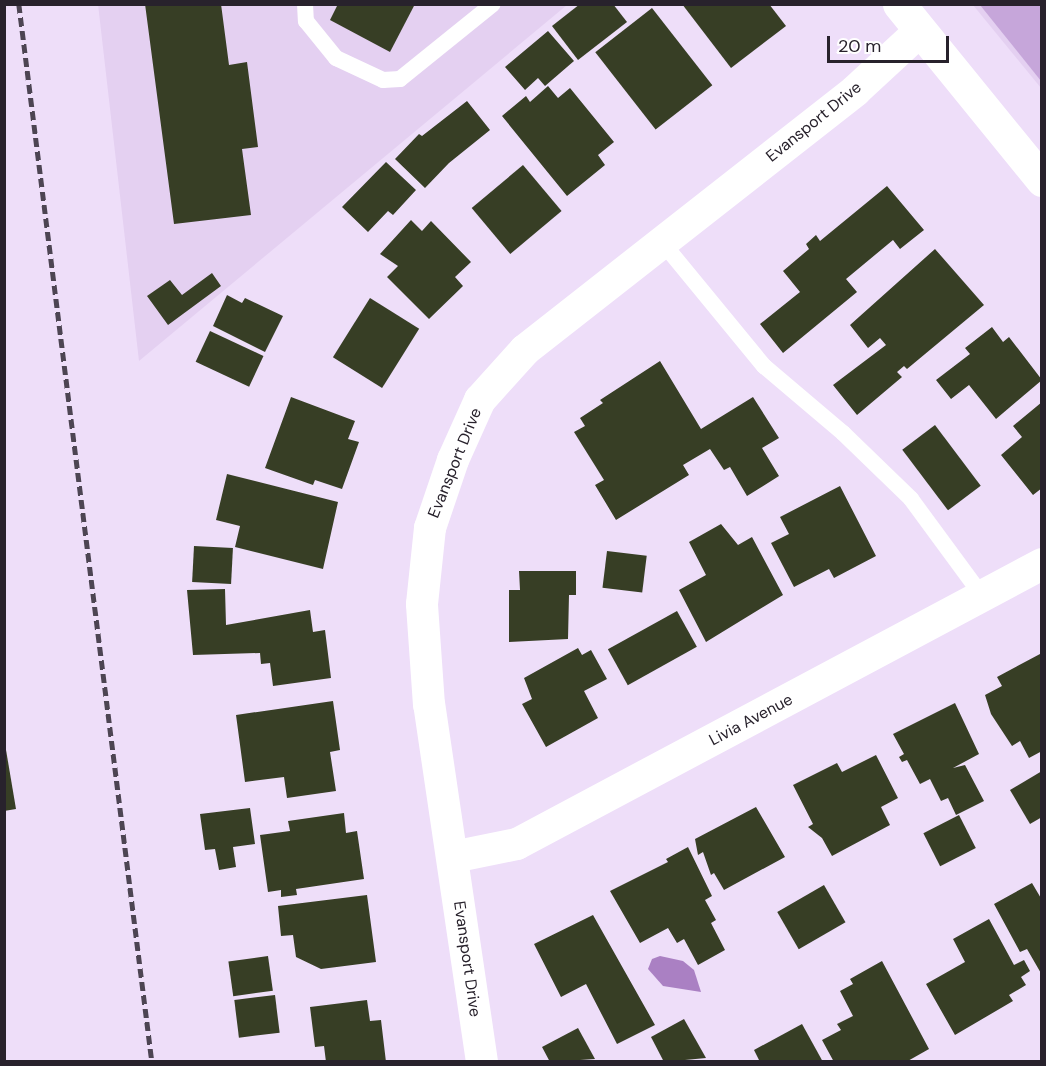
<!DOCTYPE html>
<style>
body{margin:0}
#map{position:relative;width:1046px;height:1066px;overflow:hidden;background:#eedef9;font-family:"DM Sans",sans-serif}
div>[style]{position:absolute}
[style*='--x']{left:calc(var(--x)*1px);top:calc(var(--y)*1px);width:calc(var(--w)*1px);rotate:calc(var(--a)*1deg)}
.built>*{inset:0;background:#e4d0f1}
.green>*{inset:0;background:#c6a6da}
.water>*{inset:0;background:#aa80c3}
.building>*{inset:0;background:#373e25;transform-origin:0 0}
.service>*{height:16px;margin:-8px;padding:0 8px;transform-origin:8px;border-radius:8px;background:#fff}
.minor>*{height:32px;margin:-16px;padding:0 16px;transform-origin:16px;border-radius:16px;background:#fff}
.secondary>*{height:33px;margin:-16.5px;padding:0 16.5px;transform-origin:16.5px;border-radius:16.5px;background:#fff}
.rail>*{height:4.5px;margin-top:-2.25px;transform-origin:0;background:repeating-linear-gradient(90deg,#4d4553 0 9px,transparent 0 13.5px)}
span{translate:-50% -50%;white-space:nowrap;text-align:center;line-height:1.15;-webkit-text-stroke:6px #fff;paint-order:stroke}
.street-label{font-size:16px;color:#28222c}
.frame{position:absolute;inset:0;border:6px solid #28222c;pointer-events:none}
.scale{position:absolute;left:827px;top:36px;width:122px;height:27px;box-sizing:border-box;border:3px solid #28222c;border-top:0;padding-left:8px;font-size:18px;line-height:21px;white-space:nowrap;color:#28222c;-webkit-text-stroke:4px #fff;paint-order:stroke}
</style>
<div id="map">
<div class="built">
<div style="clip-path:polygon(98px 4px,567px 5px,139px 361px)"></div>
<div style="clip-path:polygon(973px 5px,1041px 5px,1041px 88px)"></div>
</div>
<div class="green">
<div style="clip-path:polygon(980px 5px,1041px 5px,1041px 81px)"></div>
</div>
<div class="water">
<div style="clip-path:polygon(660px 956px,683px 961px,694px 970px,701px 992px,663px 986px,648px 969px,652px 959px)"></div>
</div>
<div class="building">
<div style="clip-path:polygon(145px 4px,221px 4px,229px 65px,247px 62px,258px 147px,242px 149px,251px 215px,174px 224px)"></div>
<div style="clip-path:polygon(338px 4px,415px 4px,390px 52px,330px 20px)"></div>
<div style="clip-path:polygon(580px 4px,613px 4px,627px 22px,578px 60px,552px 26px)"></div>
<div style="clip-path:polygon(682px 4px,769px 4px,786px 26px,731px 68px)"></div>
<div style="left:652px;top:8px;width:98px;height:72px;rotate:52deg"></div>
<div style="clip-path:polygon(548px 31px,574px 61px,545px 86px,538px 78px,525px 90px,505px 67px)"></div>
<div style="clip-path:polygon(548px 86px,558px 98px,570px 88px,614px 142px,598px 155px,605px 165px,567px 196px,502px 116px,526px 96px,530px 102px)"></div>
<div style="clip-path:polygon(467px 101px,490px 130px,449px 163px,425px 188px,395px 159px,419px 134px,422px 136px)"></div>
<div style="clip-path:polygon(386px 162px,416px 190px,393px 215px,388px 211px,368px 232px,342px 207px)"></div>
<div style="left:523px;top:165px;width:60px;height:67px;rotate:50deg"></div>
<div style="clip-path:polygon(887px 186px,924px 230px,900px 249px,893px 240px,846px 279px,857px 292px,783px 353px,760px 324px,800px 292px,783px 271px,809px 249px,806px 244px,816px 235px,820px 241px)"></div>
<div style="clip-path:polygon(411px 220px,422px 231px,431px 221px,471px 262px,455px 277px,463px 286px,429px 319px,387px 277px,398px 266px,380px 254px)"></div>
<div style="clip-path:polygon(935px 249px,984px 305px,907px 369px,904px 366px,897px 372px,902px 377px,857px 415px,833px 385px,886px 345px,880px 338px,868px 348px,850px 325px)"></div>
<div style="clip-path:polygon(212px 273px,221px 286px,168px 325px,147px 296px,170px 280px,182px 295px)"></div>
<div style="clip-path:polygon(227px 295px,242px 303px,245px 298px,283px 316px,265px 352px,213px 326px)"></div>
<div style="left:370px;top:298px;width:58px;height:70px;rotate:32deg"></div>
<div style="clip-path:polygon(992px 327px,1003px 342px,1009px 337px,1042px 380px,996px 419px,969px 385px,951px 399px,936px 380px,970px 354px,965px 348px)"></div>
<div style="left:210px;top:331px;width:59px;height:34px;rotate:25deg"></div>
<div style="clip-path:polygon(660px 361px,701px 429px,753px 397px,779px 438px,762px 448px,779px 476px,747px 496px,730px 467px,724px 470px,710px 449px,683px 465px,689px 475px,616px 520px,595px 485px,604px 480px,574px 432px,585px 426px,580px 418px,603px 403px,600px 400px)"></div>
<div style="clip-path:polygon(291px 397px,355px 421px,348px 439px,359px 442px,342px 489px,315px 480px,313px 485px,265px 468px)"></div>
<div style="clip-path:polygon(1042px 402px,1042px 488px,1033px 495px,1001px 455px,1022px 437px,1013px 426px)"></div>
<div style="left:935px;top:425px;width:76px;height:41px;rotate:53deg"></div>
<div style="clip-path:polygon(227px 474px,338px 502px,323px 569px,235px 547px,240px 526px,216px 520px)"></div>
<div style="clip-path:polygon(840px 486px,876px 556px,834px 578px,829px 569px,794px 587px,771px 543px,789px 534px,780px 517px)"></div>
<div style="clip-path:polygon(721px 524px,738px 545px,752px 537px,783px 595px,706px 642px,679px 590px,706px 575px,689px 542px)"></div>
<div style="left:194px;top:546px;width:39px;height:36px;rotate:3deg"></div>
<div style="left:607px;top:551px;width:40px;height:37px;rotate:7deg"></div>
<div style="clip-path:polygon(519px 571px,576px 571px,576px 595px,569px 595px,568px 639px,509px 642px,509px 590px,520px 590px)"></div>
<div style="clip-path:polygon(225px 589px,226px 625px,310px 610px,313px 632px,325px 630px,331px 678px,273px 686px,270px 663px,261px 664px,260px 653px,193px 655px,187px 590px)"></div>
<div style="left:677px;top:611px;width:41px;height:79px;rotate:61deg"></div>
<div style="clip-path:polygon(578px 648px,582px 655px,591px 650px,607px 679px,584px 691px,598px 718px,546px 747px,522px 704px,532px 699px,524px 678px)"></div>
<div style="clip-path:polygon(1040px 654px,1042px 751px,1029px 758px,1020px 741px,1012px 746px,991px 714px,985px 695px,1002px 686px,997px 677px)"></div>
<div style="clip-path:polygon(333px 701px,340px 750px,330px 752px,336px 791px,287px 798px,284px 777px,245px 782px,236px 715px)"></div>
<div style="clip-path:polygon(955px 703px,979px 754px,953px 768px,965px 765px,984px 801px,956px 815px,948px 798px,941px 801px,930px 779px,920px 784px,907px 760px,902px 762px,899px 757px,904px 754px,893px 734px)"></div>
<div style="clip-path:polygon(4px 738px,16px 809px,4px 811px)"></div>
<div style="clip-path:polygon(876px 755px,898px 798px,881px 807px,890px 825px,832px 856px,822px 838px,808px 827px,813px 824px,793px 785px,837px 763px,842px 772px)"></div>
<div style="clip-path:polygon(1042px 771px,1042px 817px,1030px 824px,1010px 790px)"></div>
<div style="clip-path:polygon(756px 807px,785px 857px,724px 890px,714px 873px,711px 875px,703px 852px,698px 855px,695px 839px)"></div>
<div style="clip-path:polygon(250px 808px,255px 844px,233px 847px,236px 867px,219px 870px,215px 849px,205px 850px,200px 814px)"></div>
<div style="clip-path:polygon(344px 813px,346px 833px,357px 831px,364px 879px,296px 889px,297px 895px,281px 897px,281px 890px,268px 892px,260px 835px,290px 831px,288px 821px)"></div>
<div style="left:959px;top:815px;width:37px;height:40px;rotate:63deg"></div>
<div style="clip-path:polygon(688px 847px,712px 896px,705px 900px,716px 920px,711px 923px,725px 950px,698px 965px,684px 939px,677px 943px,668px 928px,640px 943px,610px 891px,668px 862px,666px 859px)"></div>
<div style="clip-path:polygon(1032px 883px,1042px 900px,1042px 975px,1027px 949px,1020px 952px,994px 904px)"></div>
<div style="left:824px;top:885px;width:43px;height:54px;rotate:60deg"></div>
<div style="clip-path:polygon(367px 895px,376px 962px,321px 969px,296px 957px,293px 935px,281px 936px,278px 906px)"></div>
<div style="clip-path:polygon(593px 915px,655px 1025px,617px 1044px,586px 984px,561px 997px,534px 944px)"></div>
<div style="clip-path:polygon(989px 919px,1014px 965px,1024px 960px,1030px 971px,1021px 977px,1026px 985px,1009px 995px,1013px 1001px,955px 1035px,926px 984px,965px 962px,953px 939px)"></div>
<div style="left:268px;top:956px;width:35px;height:40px;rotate:82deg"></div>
<div style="clip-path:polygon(882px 961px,929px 1049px,906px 1062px,834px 1062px,822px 1040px,841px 1030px,837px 1024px,853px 1016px,840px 991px,853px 984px,850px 979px)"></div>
<div style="left:275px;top:995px;width:38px;height:41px;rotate:83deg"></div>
<div style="clip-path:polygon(367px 1000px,370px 1021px,381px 1020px,386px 1062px,326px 1062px,324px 1046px,315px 1047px,310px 1007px)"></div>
<div style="clip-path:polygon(684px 1019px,706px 1058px,664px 1062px,651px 1037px)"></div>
<div style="clip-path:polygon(802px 1024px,823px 1062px,760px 1062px,754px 1050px)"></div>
<div style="clip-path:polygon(578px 1028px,595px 1059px,550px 1062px,542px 1047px)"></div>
</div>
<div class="service">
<div style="--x:305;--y:4;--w:17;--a:87"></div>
<div style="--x:306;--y:21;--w:48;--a:51"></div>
<div style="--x:336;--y:58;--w:52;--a:25.1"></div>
<div style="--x:383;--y:80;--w:17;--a:-3"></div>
<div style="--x:400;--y:79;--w:119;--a:-38.9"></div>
<div style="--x:662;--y:242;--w:161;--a:50.6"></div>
<div style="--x:764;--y:366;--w:104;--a:40.3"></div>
<div style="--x:843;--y:433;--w:95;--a:44.1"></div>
<div style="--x:911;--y:499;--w:122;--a:53.7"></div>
</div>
<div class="minor">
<div style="--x:453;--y:857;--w:65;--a:-11.5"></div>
<div style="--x:517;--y:844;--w:595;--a:-28.07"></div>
<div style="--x:482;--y:1062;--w:361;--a:-98.4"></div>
<div style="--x:429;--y:705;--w:101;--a:-94"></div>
<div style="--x:422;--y:604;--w:76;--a:-84"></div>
<div style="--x:430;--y:528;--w:72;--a:-71.3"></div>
<div style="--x:453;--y:460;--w:66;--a:-65.8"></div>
<div style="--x:480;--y:400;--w:67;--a:-48"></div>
<div style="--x:525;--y:350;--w:420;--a:-38.1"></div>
<div style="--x:855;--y:91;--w:88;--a:-42.7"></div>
</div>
<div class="secondary">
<div style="--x:899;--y:4;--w:227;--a:50.9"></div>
</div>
<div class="rail">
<div style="--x:19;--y:4;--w:1066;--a:82.83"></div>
</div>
<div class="street-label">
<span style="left:814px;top:122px;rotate:-39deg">Evansport Drive</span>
<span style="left:455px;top:463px;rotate:-68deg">Evansport Drive</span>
<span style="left:751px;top:720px;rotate:-28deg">Livia Avenue</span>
<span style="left:467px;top:959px;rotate:82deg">Evansport Drive</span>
</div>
<div class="frame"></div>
<div class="scale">20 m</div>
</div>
